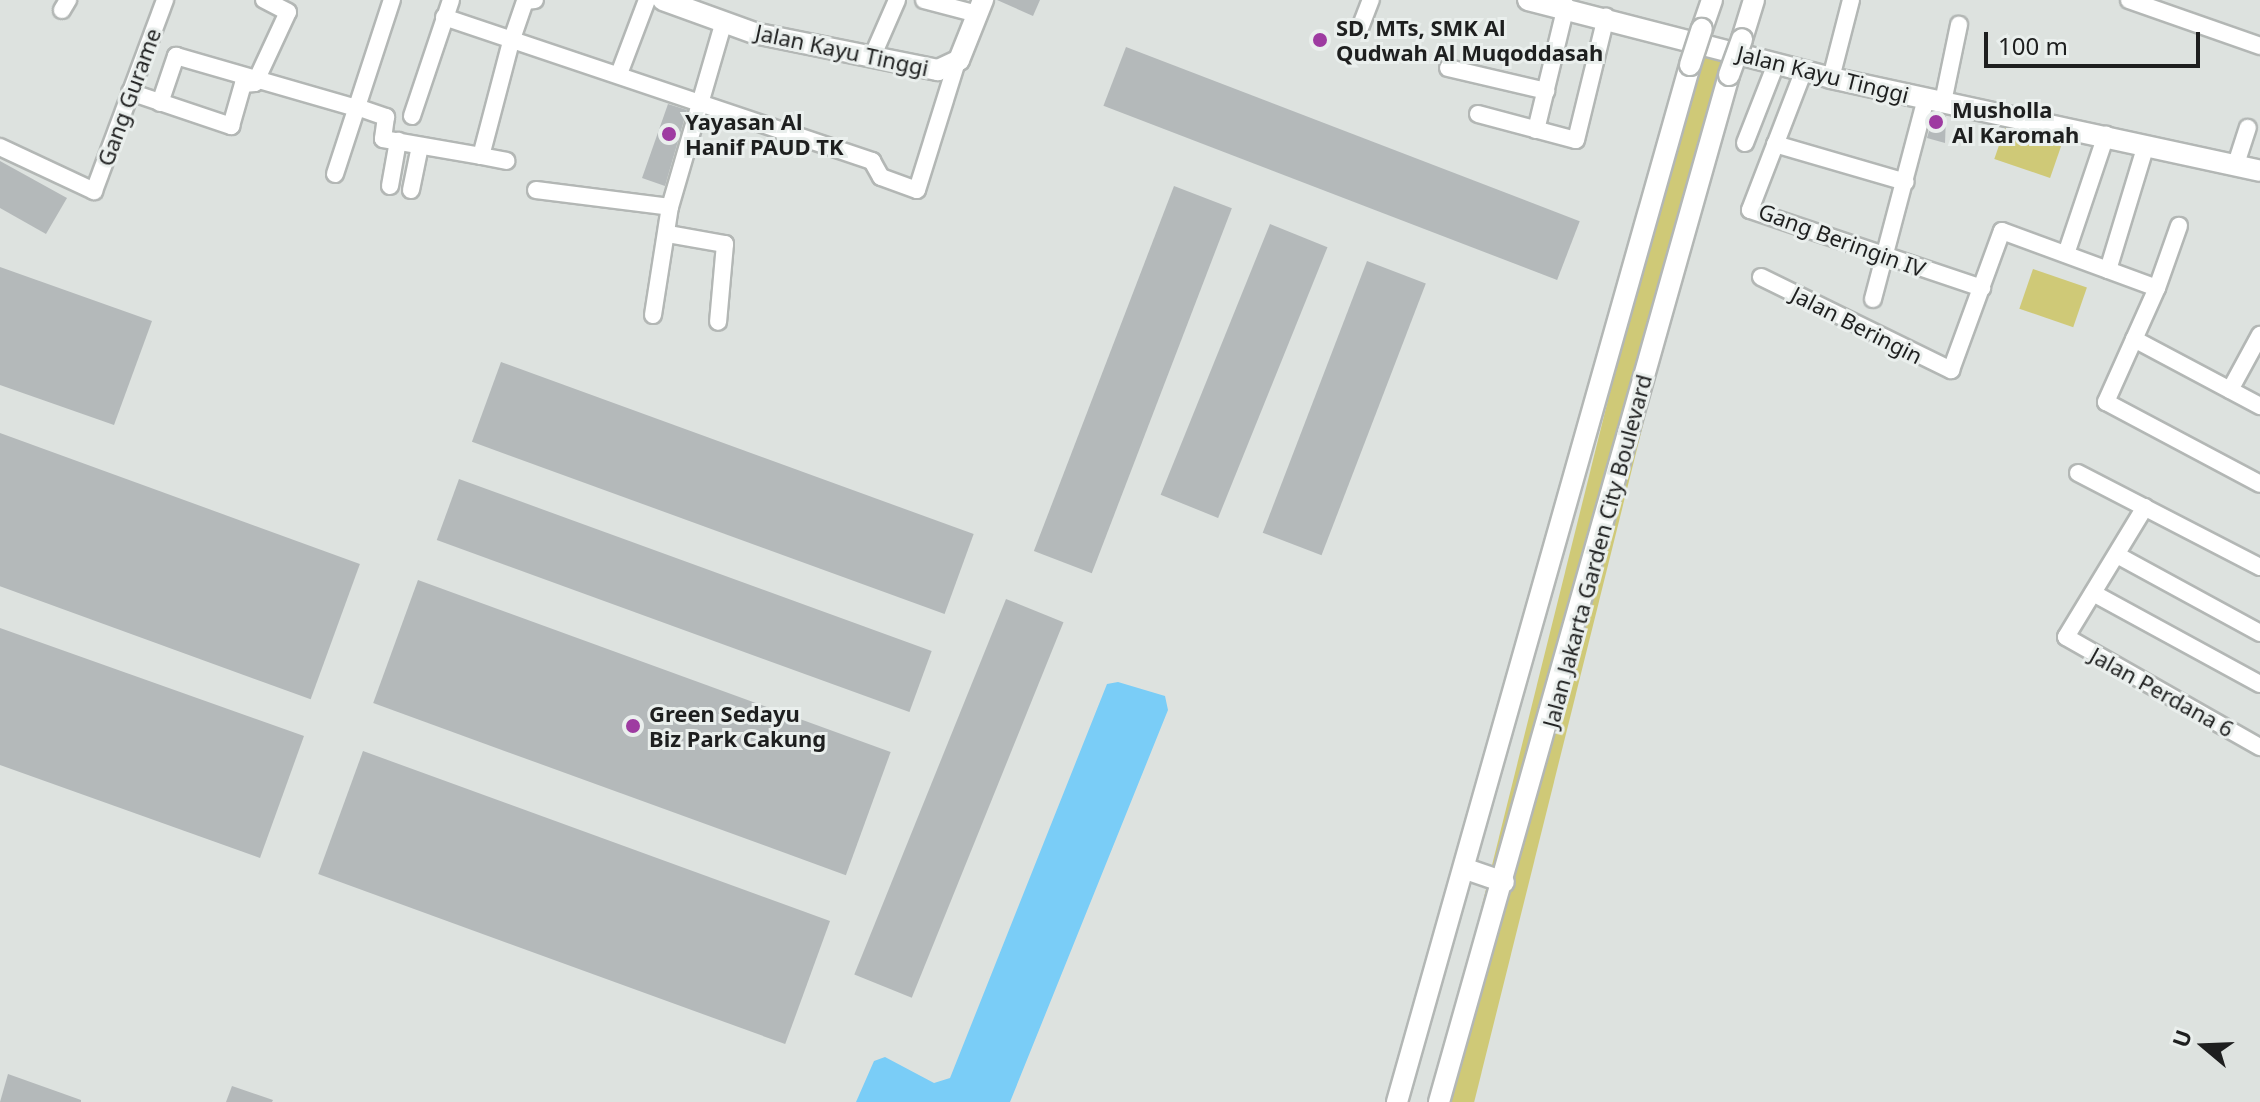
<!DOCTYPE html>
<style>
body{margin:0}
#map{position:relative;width:2260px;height:1102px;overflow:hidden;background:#dde2df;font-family:"Noto Sans",sans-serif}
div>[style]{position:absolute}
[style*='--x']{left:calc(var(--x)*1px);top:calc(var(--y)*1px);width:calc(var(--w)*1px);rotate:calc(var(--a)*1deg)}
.green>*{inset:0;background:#cfc977;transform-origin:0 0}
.water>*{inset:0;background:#7acdf7}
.building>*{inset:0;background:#b4b9ba;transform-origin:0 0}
.roads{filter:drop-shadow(2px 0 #b3b7b5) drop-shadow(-2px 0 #b3b7b5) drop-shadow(0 2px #b3b7b5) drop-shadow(0 -2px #b3b7b5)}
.minor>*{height:16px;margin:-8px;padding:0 8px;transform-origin:8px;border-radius:8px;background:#fff}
.tertiary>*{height:20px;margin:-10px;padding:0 10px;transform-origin:10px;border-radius:10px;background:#fff}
.bridges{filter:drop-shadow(2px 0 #b3b7b5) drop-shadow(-2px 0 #b3b7b5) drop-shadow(0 2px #b3b7b5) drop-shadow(0 -2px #b3b7b5)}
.tertiary-bridge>*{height:20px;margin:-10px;padding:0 10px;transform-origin:10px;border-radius:10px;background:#fff}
.dots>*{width:22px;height:22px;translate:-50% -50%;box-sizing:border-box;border:4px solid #eaefed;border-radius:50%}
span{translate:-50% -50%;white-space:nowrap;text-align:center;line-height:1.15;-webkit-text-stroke:6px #eaefed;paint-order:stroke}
.poi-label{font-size:22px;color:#1e1f1f;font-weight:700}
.left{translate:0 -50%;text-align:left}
.street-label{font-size:22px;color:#1e1f1f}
.north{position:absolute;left:2164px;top:1006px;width:80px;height:80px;-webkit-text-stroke:6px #eaefed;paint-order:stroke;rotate:289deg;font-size:22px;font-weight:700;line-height:32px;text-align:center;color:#1e1f1f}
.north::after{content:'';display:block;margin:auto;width:28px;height:36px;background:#1e1f1f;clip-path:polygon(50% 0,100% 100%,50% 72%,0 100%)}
.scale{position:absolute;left:1984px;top:32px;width:216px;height:36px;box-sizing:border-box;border:4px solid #1e1f1f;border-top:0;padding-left:10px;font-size:24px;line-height:28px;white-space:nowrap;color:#1e1f1f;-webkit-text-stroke:6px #eaefed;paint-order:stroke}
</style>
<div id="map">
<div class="green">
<div style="left:1696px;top:47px;width:40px;height:1097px;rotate:14deg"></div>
<div style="left:2007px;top:122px;width:59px;height:39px;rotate:19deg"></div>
<div style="left:2033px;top:269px;width:57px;height:42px;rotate:19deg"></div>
</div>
<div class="water">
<div style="clip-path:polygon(1118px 682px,1165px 696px,1168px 710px,1010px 1102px,856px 1102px,874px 1061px,885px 1057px,934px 1083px,950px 1078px,1107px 684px)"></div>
</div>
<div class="building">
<div style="clip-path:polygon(997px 0,1040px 0,1033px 16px)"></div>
<div style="left:1126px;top:47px;width:486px;height:63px;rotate:21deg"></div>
<div style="clip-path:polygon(668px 104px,687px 110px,665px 186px,642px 178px)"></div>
<div style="clip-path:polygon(1934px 114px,1946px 116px,1945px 143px,1927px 138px)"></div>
<div style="clip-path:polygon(0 161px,67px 198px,46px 234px,0 208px)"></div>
<div style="left:1174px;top:186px;width:62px;height:391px;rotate:21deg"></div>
<div style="left:1270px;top:224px;width:62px;height:292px;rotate:22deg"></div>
<div style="left:1367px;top:261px;width:63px;height:291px;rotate:21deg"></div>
<div style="clip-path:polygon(0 267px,152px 321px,114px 425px,0 385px)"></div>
<div style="left:501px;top:362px;width:503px;height:85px;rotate:20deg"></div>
<div style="left:0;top:433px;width:383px;height:144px;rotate:20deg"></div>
<div style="left:459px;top:479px;width:503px;height:65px;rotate:20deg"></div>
<div style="left:418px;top:580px;width:503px;height:131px;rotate:20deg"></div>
<div style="left:1006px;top:599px;width:62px;height:405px;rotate:22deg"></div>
<div style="clip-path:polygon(0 628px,304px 736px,260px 858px,0 765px)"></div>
<div style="left:363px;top:751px;width:497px;height:131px;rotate:20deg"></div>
<div style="clip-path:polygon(8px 1074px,81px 1100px,81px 1102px,0 1102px)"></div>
<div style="clip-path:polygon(232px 1086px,273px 1100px,272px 1102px,226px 1102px)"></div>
</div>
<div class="roads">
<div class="minor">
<div style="--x:924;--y:0;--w:55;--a:14.8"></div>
<div style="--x:2129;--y:0;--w:139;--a:19.3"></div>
<div style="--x:62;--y:10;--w:12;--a:-59"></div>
<div style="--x:444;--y:17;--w:452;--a:18.6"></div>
<div style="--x:872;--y:161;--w:18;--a:61"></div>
<div style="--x:881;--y:177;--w:38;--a:20"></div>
<div style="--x:917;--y:190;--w:131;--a:-72.7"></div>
<div style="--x:1360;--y:28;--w:30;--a:-69"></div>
<div style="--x:513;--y:36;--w:37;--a:-71"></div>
<div style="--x:525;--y:1;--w:10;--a:-6"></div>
<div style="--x:873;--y:55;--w:60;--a:-66.4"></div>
<div style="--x:1448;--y:68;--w:101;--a:13.2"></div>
<div style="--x:1804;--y:70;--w:150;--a:111.1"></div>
<div style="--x:1750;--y:210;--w:245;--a:18.6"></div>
<div style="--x:619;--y:74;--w:79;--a:-69.3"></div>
<div style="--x:1831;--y:78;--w:81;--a:-75.6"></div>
<div style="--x:130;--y:92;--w:107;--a:18.6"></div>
<div style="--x:231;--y:126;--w:44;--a:-74.1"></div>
<div style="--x:243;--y:84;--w:12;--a:-5"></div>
<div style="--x:255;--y:83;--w:78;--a:-65.1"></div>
<div style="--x:288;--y:12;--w:27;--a:-153"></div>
<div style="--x:1943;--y:102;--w:79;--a:-78.3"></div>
<div style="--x:160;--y:103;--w:50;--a:-71.2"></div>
<div style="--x:176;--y:56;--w:184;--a:16.1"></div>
<div style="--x:354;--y:106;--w:34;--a:19"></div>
<div style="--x:386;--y:117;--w:22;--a:98"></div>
<div style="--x:383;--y:139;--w:99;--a:9.8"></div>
<div style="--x:481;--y:156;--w:122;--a:-75.3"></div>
<div style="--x:1478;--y:114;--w:101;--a:14.9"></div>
<div style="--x:1576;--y:140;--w:127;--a:-76.3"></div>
<div style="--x:412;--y:116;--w:122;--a:-71.4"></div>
<div style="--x:1536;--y:130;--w:128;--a:-76.4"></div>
<div style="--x:1745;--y:143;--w:85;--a:-68.6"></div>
<div style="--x:1775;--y:144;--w:136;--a:16.2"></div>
<div style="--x:0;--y:147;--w:104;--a:25.1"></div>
<div style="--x:94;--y:191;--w:204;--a:-69.6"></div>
<div style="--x:481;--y:156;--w:26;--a:11"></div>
<div style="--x:2236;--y:164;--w:38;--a:-72"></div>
<div style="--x:335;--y:174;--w:183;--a:-71.9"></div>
<div style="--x:390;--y:186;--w:46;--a:-79.9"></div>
<div style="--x:411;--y:190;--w:45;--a:-78.4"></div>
<div style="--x:536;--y:190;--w:135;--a:7.2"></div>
<div style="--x:668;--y:234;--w:58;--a:10"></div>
<div style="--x:725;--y:244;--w:78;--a:95.1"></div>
<div style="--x:2066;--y:254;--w:126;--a:-71.4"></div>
<div style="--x:2108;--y:270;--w:131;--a:-73.1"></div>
<div style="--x:1761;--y:277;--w:212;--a:26.1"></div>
<div style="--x:1951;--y:370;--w:148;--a:-69.9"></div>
<div style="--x:2002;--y:231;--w:165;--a:20.2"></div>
<div style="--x:2157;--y:288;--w:125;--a:114.1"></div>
<div style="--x:2106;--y:402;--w:174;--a:28"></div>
<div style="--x:2157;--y:288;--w:66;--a:-70.5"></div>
<div style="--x:1873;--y:299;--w:207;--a:-75.2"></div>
<div style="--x:653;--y:315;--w:109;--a:-81.1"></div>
<div style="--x:670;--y:207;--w:191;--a:-73.8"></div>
<div style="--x:2134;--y:339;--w:143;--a:28"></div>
<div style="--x:2230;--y:390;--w:63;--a:-61.4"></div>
<div style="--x:2078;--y:473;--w:205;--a:27.3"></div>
<div style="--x:2145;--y:507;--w:152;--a:121.3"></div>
<div style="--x:2066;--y:637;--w:223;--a:29.6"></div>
<div style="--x:2117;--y:555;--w:163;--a:28.6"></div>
<div style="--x:2093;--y:593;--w:190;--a:28.6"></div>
</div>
<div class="tertiary">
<div style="--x:663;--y:0;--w:97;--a:19.9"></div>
<div style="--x:754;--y:33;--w:188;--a:11.4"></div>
<div style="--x:938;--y:70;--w:23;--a:-25"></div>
<div style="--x:959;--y:60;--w:65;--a:-68.2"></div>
<div style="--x:1528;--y:0;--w:313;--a:14.4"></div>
<div style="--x:1831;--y:78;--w:439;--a:12.2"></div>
<div style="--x:1702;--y:29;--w:31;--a:-71"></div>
<div style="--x:1742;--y:39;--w:41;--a:-72.9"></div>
<div style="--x:1466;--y:869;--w:40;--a:18.9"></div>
<div style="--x:1397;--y:1102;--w:1078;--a:-74.22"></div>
<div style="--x:1439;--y:1102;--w:1067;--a:-74.23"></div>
</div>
</div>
<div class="bridges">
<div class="tertiary-bridge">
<div style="--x:1690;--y:65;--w:38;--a:-72"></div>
<div style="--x:1729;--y:75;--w:38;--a:-70"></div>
</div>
</div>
<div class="dots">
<div style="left:1320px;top:40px;background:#9e3ba1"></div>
<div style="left:1936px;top:122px;background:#9e3ba1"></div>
<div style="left:669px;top:134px;background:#9e3ba1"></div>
<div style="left:633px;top:726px;background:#9e3ba1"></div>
</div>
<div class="poi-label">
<span class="left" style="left:1336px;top:40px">SD, MTs, SMK Al<br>Qudwah Al Muqoddasah</span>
<span class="left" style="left:1952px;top:122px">Musholla<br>Al Karomah</span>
<span class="left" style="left:685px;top:134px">Yayasan Al<br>Hanif PAUD TK</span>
<span class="left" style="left:649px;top:726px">Green Sedayu<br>Biz Park Cakung</span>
</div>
<div class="street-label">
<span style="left:842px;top:50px;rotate:12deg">Jalan Kayu Tinggi</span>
<span style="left:1823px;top:74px;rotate:14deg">Jalan Kayu Tinggi</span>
<span style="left:129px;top:97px;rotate:-70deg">Gang Gurame</span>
<span style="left:1842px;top:240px;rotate:20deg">Gang Beringin IV</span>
<span style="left:1857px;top:325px;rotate:27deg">Jalan Beringin</span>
<span style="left:1597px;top:551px;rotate:-75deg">Jalan Jakarta Garden City Boulevard</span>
<span style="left:2162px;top:692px;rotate:29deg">Jalan Perdana 6</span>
</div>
<div class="north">U</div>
<div class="scale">100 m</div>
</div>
